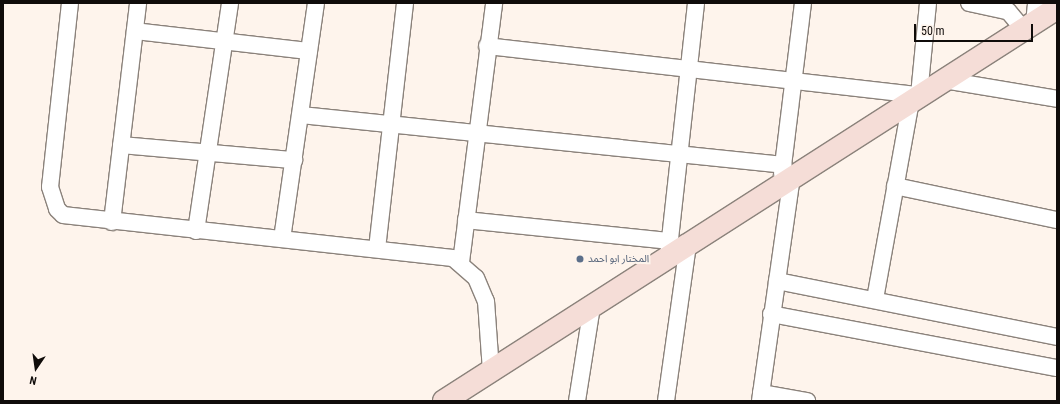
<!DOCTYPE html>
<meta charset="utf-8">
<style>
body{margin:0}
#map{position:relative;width:1060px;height:404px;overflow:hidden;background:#fef4ec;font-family:"Roboto Condensed","Noto Sans Arabic",sans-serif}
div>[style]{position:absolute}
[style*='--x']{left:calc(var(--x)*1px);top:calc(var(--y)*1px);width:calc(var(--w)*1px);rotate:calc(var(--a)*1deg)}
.roads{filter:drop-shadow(1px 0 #8b827b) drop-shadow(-1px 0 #8b827b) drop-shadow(0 1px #8b827b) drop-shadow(0 -1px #8b827b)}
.street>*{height:16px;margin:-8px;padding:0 8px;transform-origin:8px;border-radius:8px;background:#fff}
.secondary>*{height:22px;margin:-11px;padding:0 11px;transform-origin:11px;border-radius:11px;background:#f5ddd7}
.dots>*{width:11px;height:11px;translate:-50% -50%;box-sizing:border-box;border:2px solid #fef4ec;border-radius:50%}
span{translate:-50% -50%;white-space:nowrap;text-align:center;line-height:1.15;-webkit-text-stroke:4px #fef4ec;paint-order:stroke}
.service-label{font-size:10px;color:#4e5e75}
.left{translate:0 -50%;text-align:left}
.frame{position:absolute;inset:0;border:4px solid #100c0a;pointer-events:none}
.north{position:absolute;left:16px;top:348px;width:40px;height:40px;-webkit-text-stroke:3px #fef4ec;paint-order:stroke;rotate:193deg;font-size:11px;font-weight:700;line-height:16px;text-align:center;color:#100c0a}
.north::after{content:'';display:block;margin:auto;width:14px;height:18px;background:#100c0a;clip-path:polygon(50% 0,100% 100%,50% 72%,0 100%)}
.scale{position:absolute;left:914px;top:24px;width:119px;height:18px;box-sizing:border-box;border:2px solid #100c0a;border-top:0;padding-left:5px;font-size:12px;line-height:14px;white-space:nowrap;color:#100c0a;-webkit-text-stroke:3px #fef4ec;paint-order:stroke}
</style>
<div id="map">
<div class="roads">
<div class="street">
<div style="--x:70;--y:3;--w:185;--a:96.2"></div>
<div style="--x:50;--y:187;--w:23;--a:72"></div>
<div style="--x:57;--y:209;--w:8;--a:45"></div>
<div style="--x:63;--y:215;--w:392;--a:6.3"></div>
<div style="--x:453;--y:258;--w:30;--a:41"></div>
<div style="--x:476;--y:278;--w:25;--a:67"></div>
<div style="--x:486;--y:301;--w:69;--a:85.9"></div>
<div style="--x:969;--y:3;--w:40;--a:12"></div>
<div style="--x:1008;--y:11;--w:25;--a:50"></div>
<div style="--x:1034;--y:23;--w:20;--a:-84"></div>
<div style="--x:135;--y:31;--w:175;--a:6.6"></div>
<div style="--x:487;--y:46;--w:435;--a:6.5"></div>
<div style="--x:919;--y:95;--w:92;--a:-84.4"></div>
<div style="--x:944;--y:80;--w:115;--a:9.5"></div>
<div style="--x:301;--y:115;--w:485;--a:5.9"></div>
<div style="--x:121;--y:145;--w:174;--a:5"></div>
<div style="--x:782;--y:174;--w:172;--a:-83"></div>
<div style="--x:895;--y:186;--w:166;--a:11.9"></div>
<div style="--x:466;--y:220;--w:205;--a:5.9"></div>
<div style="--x:112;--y:222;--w:221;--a:-83.2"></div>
<div style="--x:196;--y:231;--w:231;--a:-81.5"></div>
<div style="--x:282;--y:239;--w:238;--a:-81.8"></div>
<div style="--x:377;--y:249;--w:248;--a:-83.5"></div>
<div style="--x:668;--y:257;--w:256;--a:-83.7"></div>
<div style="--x:461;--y:262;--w:261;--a:-82.7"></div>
<div style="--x:777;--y:281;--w:286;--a:11.3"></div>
<div style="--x:875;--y:299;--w:201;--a:-79.7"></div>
<div style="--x:771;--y:314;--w:291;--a:10.7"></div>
<div style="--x:761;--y:393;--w:47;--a:9.9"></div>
<div style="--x:577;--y:401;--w:96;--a:-81"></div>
<div style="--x:666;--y:401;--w:159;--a:-82"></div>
<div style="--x:760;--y:401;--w:226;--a:-81.9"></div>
</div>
<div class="secondary">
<div style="--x:444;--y:401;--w:728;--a:-32.66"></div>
</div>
</div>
<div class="dots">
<div style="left:580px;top:259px;background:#5c6f8a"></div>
</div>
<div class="service-label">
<span class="left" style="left:588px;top:259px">المختار ابو احمد</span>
</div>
<div class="frame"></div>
<div class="north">N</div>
<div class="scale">50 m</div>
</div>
